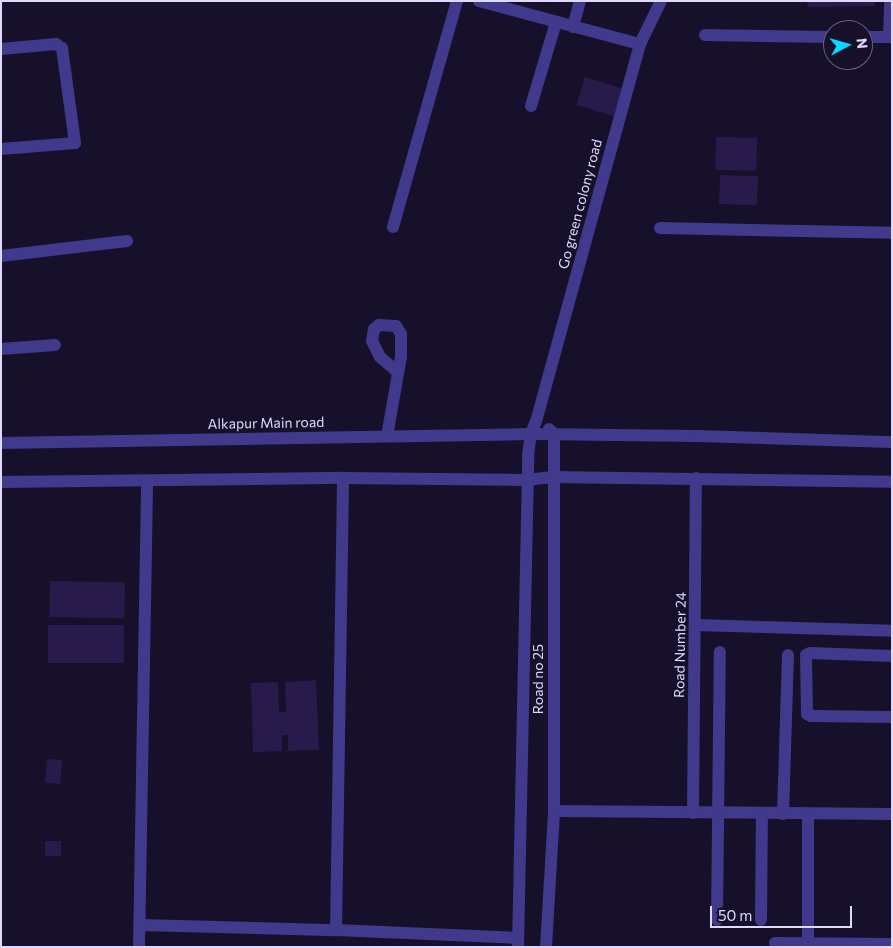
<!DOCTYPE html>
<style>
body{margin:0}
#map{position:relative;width:893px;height:948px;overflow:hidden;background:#16102a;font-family:Commissioner,sans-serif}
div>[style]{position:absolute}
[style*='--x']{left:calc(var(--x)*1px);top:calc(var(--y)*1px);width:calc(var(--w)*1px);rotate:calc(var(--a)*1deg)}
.building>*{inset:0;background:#281b4c;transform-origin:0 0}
.minor>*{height:12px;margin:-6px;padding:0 6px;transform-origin:6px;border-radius:6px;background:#41398b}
span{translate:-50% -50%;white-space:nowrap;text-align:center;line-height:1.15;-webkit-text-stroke:4px #16102a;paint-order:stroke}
.street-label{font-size:14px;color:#e0d9ff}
.frame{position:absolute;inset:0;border:2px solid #e0d9ff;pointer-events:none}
.north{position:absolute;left:823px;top:20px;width:50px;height:50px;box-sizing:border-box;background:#16102a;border:1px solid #67607f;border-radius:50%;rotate:84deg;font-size:14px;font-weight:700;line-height:20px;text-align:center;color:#e0d9ff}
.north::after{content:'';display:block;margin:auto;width:18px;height:22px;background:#05d7ff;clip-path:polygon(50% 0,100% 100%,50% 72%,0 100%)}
.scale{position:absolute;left:710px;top:906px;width:142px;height:22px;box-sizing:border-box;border:2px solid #e0d9ff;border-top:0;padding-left:6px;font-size:15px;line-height:18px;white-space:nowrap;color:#e0d9ff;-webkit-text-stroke:4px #16102a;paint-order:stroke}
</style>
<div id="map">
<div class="building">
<div style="clip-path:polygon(807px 1px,875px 1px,875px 6px,808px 7px)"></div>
<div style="left:585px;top:77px;width:39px;height:29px;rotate:17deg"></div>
<div style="left:716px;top:137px;width:41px;height:33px;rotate:1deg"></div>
<div style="left:720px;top:175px;width:38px;height:29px;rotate:2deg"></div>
<div style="left:50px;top:581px;width:75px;height:36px;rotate:1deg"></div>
<div style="left:48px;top:625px;width:76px;height:38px"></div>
<div style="clip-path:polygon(316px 680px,319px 750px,288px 751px,288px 735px,282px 735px,282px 751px,253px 752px,251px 683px,278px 682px,279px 712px,286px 712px,285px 682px)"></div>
<div style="left:47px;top:759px;width:15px;height:24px;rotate:4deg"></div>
<div style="left:45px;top:841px;width:16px;height:15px"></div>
</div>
<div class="minor">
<div style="--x:479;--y:1;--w:167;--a:15"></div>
<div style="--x:573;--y:27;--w:27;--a:-75"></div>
<div style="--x:705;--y:35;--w:128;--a:0.9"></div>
<div style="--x:863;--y:37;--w:29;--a:0"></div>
<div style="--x:889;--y:37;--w:36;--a:-88"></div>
<div style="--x:1;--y:49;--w:55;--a:-5.2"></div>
<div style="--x:56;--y:44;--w:7;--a:34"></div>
<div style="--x:62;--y:48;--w:96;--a:82.2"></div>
<div style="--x:75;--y:143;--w:74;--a:175.4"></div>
<div style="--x:531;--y:106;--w:88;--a:-73.4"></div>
<div style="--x:393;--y:227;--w:235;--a:-74.2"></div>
<div style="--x:660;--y:228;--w:232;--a:1.2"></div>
<div style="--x:1;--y:256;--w:127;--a:-6.8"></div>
<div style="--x:1;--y:349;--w:54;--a:-4.2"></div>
<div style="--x:387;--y:436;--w:80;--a:-80"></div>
<div style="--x:401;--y:357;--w:23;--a:-90"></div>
<div style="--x:401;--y:334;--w:9;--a:-122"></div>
<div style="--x:396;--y:326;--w:17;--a:-177"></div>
<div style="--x:379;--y:325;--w:6;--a:141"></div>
<div style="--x:374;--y:329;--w:12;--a:99"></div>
<div style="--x:372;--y:341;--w:18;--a:63"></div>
<div style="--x:380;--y:357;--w:23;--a:40"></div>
<div style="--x:1;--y:443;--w:530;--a:-0.97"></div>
<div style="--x:531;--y:434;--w:166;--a:0.7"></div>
<div style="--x:697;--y:436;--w:195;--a:1.8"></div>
<div style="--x:1;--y:482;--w:342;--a:-0.7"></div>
<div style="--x:343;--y:478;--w:184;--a:0.6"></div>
<div style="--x:527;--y:480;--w:25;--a:-7"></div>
<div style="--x:552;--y:477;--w:340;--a:0.8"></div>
<div style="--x:695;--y:625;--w:197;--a:1.7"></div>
<div style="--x:892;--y:656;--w:82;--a:-177.9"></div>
<div style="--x:810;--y:653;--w:4;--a:153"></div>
<div style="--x:806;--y:655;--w:59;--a:89"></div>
<div style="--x:807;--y:714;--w:4;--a:27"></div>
<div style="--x:811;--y:716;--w:81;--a:0.7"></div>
<div style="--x:554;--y:811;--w:338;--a:0.5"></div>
<div style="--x:693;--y:813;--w:335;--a:-89.5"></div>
<div style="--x:783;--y:814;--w:159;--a:-88.2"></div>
<div style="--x:808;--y:814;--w:129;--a:90"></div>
<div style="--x:717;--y:920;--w:268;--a:-89.4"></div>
<div style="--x:761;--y:920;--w:107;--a:-89.5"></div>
<div style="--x:140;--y:925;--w:196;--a:1.5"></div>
<div style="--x:336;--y:930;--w:182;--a:2.5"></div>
<div style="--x:336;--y:930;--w:452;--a:-89.1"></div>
<div style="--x:775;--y:943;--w:117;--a:0.5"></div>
<div style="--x:139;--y:947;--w:466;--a:-89"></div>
<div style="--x:518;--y:947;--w:492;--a:-88.8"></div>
<div style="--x:528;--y:455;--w:21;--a:-82"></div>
<div style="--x:531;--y:434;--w:17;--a:-69"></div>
<div style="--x:537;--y:418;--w:388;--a:-74.6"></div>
<div style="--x:640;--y:44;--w:48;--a:-64"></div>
<div style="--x:546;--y:947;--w:136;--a:-86.6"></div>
<div style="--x:554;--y:811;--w:377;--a:-90"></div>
<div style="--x:554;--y:434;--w:7;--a:-135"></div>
</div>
<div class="street-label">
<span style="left:580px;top:204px;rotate:-75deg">Go green colony road</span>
<span style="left:266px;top:423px;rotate:-1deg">Alkapur Main road</span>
<span style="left:680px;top:645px;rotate:-89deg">Road Number 24</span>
<span style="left:538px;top:679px;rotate:-90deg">Road no 25</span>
</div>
<div class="frame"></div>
<div class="north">N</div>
<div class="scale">50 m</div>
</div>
